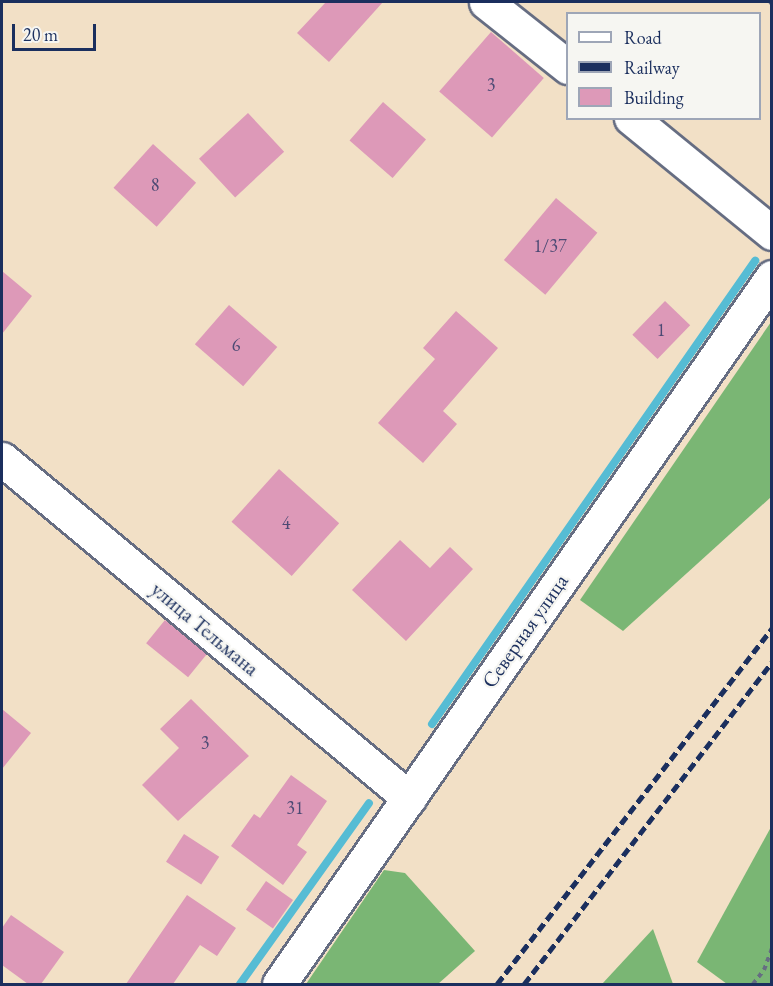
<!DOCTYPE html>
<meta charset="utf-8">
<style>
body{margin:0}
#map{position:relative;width:773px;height:986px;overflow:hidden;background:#f2e0c6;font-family:"EB Garamond",serif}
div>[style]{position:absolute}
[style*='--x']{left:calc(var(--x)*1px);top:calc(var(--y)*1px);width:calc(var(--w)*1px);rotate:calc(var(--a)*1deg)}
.forest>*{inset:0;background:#7ab674}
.stream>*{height:8px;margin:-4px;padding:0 4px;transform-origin:4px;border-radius:4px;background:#56bcd4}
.building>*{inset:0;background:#dd99b8;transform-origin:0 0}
.path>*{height:4px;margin-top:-2px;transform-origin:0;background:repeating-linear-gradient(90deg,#666d82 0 4.5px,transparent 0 9px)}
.roads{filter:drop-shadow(2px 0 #666d82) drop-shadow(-2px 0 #666d82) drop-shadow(0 2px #666d82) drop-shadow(0 -2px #666d82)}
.minor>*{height:33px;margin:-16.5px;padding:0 16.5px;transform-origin:16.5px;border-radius:16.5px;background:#fff}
.rail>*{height:4.5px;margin-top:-2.25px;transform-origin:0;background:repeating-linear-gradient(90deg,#1b2f5e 0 9px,transparent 0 13.5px)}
span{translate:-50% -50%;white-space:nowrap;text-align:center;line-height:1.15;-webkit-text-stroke:4.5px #f6f6f2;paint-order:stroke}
.number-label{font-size:18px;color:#4c4a74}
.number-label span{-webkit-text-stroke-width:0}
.street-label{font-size:21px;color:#1b2f5e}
.frame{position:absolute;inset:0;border:3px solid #1b2f5e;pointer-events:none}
.legend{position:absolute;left:566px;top:12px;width:195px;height:108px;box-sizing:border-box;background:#f6f6f2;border:2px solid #9ea6b7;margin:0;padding:8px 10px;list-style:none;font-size:18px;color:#1b2f5e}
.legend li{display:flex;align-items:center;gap:12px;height:30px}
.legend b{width:30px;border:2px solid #9ea6b7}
.scale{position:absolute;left:12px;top:24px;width:84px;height:27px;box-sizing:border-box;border:3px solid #1b2f5e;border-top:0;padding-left:8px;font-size:18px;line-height:21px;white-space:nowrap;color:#1b2f5e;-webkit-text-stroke:4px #f6f6f2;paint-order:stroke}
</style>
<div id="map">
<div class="forest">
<div style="clip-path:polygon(771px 322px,771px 497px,623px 631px,580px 600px)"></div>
<div style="clip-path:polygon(771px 827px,771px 984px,727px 984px,697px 962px)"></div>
<div style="clip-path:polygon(384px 870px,405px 873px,475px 951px,438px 984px,306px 984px)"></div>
<div style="clip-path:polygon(653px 929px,673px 984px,602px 984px)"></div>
</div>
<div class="stream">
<div style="--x:432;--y:724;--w:565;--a:-55.1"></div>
<div style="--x:240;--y:984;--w:222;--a:-54.5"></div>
</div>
<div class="building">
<div style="clip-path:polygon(326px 2px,383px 2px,329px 62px,297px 33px)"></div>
<div style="left:491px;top:32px;width:70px;height:79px;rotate:41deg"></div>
<div style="left:383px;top:102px;width:57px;height:51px;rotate:41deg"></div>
<div style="left:248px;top:113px;width:53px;height:67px;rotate:47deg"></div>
<div style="left:153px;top:144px;width:58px;height:59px;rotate:42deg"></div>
<div style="left:556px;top:198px;width:54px;height:81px;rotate:40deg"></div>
<div style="clip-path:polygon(2px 271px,32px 296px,2px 334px)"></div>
<div style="left:665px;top:301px;width:35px;height:47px;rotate:44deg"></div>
<div style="left:229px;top:305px;width:64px;height:52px;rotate:41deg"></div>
<div style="clip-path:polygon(456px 311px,498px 348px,443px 411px,457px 424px,423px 463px,378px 423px,435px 359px,423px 348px)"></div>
<div style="left:279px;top:469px;width:81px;height:71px;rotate:42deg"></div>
<div style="clip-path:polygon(400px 540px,430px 568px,450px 547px,473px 569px,406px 641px,352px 590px)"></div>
<div style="left:165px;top:620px;width:54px;height:30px;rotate:39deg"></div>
<div style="clip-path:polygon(191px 699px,249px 756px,178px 821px,142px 785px,179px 748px,160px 729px)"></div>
<div style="clip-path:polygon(2px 709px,31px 733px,2px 769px)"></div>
<div style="clip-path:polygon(291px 775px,327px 801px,297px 845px,307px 852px,283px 885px,231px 846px,254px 814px,260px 818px)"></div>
<div style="left:184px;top:834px;width:42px;height:33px;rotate:33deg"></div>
<div style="left:266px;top:881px;width:33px;height:35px;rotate:35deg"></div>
<div style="clip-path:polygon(187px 895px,236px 928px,217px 956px,200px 945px,173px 984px,126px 984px)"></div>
<div style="clip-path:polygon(11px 915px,64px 952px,41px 984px,28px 984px,2px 965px,2px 928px)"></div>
</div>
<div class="path">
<div style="--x:770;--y:2;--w:3;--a:45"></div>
<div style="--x:753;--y:984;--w:18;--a:-52"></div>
<div style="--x:764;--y:970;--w:23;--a:-70"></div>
</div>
<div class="roads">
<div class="minor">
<div style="--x:486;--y:2;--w:105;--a:38.4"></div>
<div style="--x:631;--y:118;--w:182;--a:39.2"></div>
<div style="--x:2;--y:459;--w:530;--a:39.79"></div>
<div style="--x:279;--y:984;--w:862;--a:-55.11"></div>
</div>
</div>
<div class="rail">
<div style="--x:497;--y:984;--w:450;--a:-52.3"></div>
<div style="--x:524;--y:984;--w:406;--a:-52.4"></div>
</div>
<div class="number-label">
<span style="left:491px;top:85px">3</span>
<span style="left:155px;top:185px">8</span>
<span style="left:550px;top:246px">1/37</span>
<span style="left:661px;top:330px">1</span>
<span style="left:236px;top:345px">6</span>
<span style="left:286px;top:523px">4</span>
<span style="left:205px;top:743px">3</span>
<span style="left:295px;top:808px">31</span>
</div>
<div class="street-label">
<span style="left:205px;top:629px;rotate:40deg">улица Тельмана</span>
<span style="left:525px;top:631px;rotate:-55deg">Северная улица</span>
</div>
<div class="frame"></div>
<ul class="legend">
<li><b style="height:8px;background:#fff"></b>Road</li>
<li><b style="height:8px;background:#1b2f5e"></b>Railway</li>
<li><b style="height:16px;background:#dd99b8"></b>Building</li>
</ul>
<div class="scale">20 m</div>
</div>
